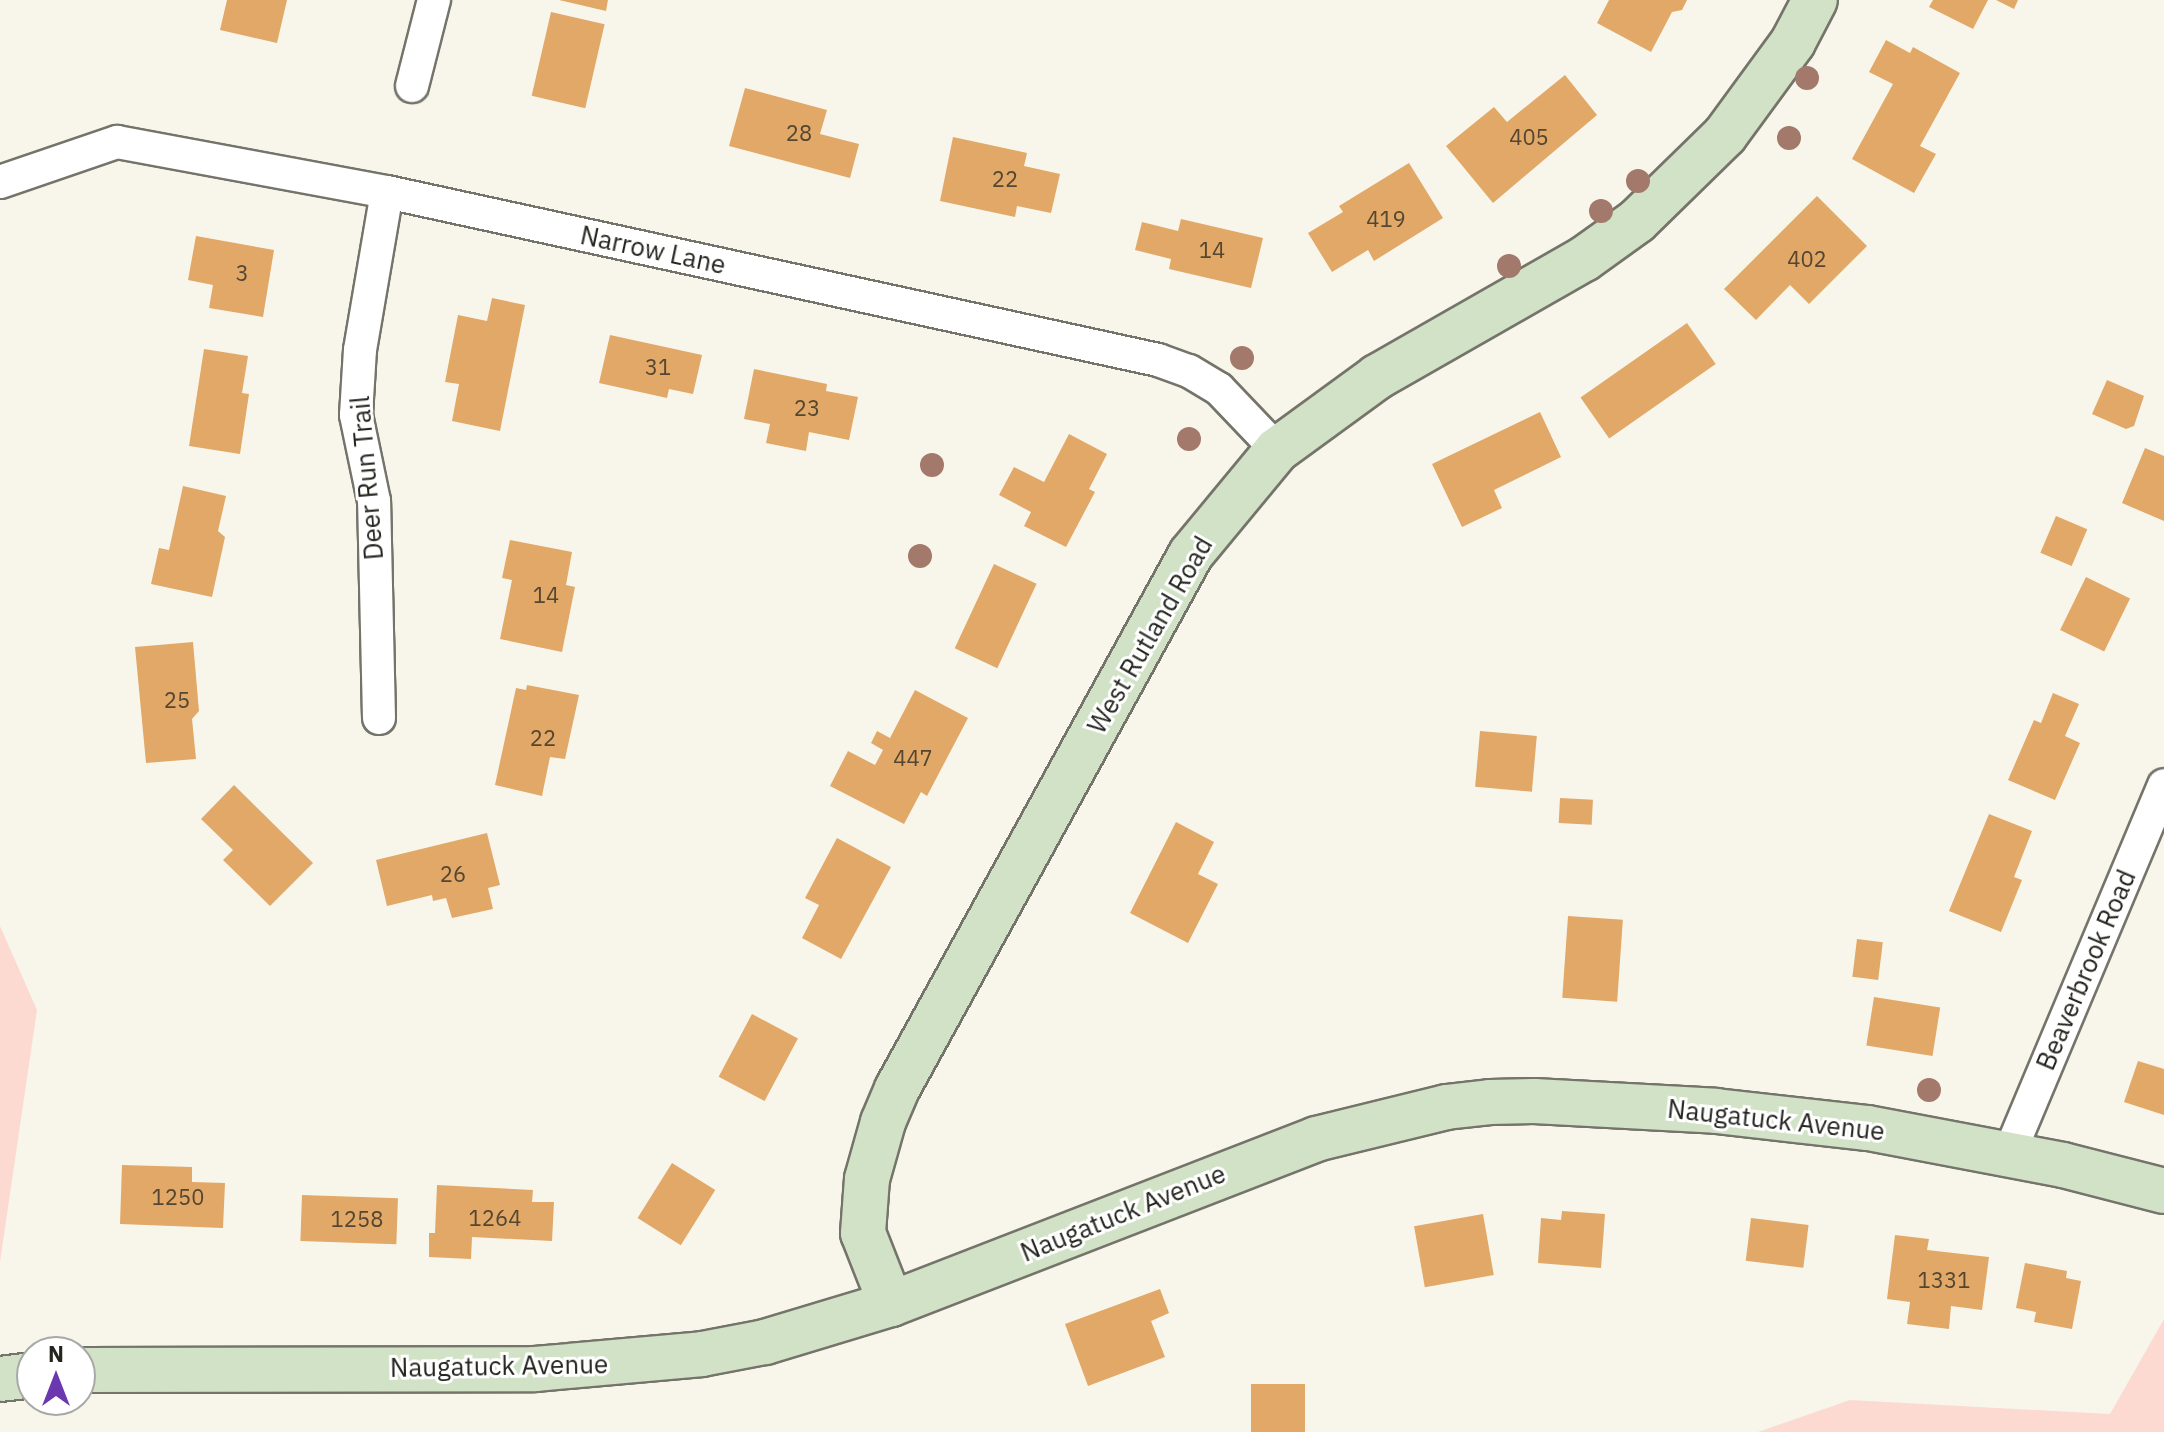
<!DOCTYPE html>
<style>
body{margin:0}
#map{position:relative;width:2164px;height:1432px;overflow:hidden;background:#f8f6eb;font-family:"IBM Plex Sans",sans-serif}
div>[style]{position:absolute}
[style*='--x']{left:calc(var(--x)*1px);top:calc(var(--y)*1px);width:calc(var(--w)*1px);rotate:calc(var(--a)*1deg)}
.green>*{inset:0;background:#fcdad1}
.building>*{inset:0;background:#e1a867;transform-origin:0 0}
.roads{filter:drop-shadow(2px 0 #75746a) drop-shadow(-2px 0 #75746a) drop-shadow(0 2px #75746a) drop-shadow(0 -2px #75746a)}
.minor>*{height:32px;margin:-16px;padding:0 16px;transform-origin:16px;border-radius:16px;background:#fff}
.secondary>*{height:44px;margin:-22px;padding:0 22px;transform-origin:22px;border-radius:22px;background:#d2e2c7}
.trees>*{width:24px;height:24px;margin:-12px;border-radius:50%;background:#a2796a}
span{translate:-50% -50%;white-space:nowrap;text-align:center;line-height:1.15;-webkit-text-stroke:6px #fff;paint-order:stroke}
.number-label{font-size:22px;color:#544632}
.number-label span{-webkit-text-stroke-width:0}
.street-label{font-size:26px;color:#252520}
.north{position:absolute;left:16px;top:1336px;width:80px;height:80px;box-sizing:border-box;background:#fff;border:2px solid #a8a8a6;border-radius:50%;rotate:0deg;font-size:22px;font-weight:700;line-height:32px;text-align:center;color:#252520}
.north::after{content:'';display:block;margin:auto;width:28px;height:36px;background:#6b38af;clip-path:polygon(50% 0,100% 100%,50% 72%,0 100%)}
</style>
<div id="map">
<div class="green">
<div style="clip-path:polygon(0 926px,37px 1010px,0 1262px)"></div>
<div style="clip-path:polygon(2164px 1319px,2164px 1432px,1758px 1432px,1850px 1400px,2110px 1414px)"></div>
</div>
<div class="building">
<div style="clip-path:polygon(227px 0,287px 0,277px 43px,220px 30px)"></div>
<div style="clip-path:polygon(559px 0,608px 0,606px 11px)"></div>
<div style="clip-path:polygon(1609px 0,1687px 0,1682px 10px,1672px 12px,1651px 52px,1597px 23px)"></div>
<div style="clip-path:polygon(1933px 0,1988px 0,1973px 29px,1929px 7px)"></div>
<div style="clip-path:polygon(1996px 0,2018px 0,2014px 9px)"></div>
<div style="left:551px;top:12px;width:55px;height:86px;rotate:13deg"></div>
<div style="clip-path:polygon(1886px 40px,1910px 53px,1913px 47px,1960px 73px,1920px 146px,1936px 154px,1914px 193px,1852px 159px,1893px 84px,1869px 72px)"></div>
<div style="clip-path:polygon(1565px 75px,1597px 115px,1493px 203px,1446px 146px,1494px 107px,1507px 122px)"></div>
<div style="clip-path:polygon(745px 88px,827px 110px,820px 134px,859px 144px,850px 178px,729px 146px)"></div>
<div style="clip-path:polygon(953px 137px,1027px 153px,1024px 166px,1060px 174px,1051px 213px,1017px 206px,1015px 217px,940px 201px)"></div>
<div style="clip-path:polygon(1409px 163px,1443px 218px,1374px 261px,1368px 250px,1332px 272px,1308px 233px,1343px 212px,1339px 206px)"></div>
<div style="clip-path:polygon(1817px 196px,1867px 246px,1809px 304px,1790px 285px,1756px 320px,1724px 289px)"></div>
<div style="clip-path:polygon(1181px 219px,1263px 238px,1251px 288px,1169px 269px,1171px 259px,1135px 250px,1142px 222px,1178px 231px)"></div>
<div style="clip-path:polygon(196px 236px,274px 250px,263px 317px,209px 308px,213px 285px,188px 280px)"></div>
<div style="clip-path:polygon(492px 298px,525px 305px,500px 431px,452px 421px,459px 384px,445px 382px,458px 315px,487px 321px)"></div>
<div style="left:1687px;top:323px;width:50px;height:130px;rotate:55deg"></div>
<div style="clip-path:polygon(610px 335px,702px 355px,693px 394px,669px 389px,667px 398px,599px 383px)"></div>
<div style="clip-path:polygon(204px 349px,248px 356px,242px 393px,249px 394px,240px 454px,189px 446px)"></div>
<div style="clip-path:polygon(754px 369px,827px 384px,826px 391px,858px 397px,849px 440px,809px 432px,806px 451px,766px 443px,770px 424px,744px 419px)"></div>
<div style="clip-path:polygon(2107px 380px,2144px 396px,2134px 426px,2126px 429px,2092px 414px)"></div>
<div style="clip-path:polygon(1540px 412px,1561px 457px,1494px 490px,1502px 508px,1462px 527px,1432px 464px)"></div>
<div style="clip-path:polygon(1069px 434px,1107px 454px,1089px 489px,1095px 492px,1066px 547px,1024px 526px,1031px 512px,999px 495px,1014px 467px,1044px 482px)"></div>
<div style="clip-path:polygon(2145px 448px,2164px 456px,2164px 521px,2122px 503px)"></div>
<div style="clip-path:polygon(183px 486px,226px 496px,218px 531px,225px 537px,212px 597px,151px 584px,159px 548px,169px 550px)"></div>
<div style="left:2056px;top:516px;width:34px;height:40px;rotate:23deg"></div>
<div style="clip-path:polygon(510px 540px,572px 552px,566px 585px,575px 587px,562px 652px,500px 639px,512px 580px,502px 578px)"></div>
<div style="left:994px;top:564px;width:47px;height:93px;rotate:25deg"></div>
<div style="left:2086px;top:577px;width:49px;height:59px;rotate:26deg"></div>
<div style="clip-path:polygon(193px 642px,199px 711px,192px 719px,196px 759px,146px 763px,135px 647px)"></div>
<div style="clip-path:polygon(527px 685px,579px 695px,565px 759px,550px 757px,542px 796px,495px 785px,516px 688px,526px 690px)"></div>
<div style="clip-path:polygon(915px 690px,968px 718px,927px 796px,921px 792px,904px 824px,830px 786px,848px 751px,875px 765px,883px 750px,871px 743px,877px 731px,890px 738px)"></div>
<div style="clip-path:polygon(2053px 693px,2079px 704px,2065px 736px,2080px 743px,2055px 800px,2008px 780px,2034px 720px,2041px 723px)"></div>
<div style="left:1480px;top:731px;width:57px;height:56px;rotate:5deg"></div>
<div style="clip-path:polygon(234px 785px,313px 863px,270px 906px,223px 860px,233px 850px,201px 819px)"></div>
<div style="left:1560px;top:798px;width:33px;height:25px;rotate:3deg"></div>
<div style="clip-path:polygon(1989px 814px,2032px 831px,2014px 877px,2022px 880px,2001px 932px,1949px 911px)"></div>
<div style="clip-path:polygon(1176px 822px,1214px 842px,1198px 874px,1218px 884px,1188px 943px,1130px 913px)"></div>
<div style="clip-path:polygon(487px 833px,500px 885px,488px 888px,493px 909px,452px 918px,446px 898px,433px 901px,432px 895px,387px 906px,376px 860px)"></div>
<div style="clip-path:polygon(837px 838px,891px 867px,841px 959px,802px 938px,819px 905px,805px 898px)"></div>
<div style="left:1568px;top:916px;width:55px;height:82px;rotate:4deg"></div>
<div style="left:1857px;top:939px;width:26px;height:38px;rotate:7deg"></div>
<div style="left:1874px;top:997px;width:67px;height:49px;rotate:9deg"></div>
<div style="left:752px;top:1014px;width:52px;height:71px;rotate:28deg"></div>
<div style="clip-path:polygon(2138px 1061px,2164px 1069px,2164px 1115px,2124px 1102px)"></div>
<div style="left:672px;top:1163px;width:51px;height:65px;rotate:32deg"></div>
<div style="clip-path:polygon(122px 1165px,192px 1167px,192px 1182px,225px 1183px,223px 1228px,120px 1224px)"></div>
<div style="clip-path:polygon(437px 1185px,533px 1190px,532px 1202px,554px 1202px,552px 1241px,472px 1237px,471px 1259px,429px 1257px,429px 1233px,435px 1233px)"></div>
<div style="left:302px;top:1195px;width:96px;height:46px;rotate:2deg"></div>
<div style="clip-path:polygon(1562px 1211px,1605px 1214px,1601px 1268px,1538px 1263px,1541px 1218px,1561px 1220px)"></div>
<div style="left:1483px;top:1214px;width:62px;height:70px;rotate:80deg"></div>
<div style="left:1751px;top:1218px;width:58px;height:43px;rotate:7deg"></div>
<div style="clip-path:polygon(1895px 1235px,1929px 1239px,1927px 1250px,1989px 1257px,1982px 1310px,1951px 1306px,1949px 1329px,1907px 1324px,1910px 1302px,1887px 1299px)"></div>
<div style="clip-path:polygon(2025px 1263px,2067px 1271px,2066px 1278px,2081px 1281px,2072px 1329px,2034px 1322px,2036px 1312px,2016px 1308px)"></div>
<div style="clip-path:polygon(1160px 1289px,1169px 1313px,1151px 1321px,1165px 1357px,1088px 1386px,1065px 1324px)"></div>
<div style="left:1251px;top:1384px;width:54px;height:48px"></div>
</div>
<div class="roads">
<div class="minor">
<div style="--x:412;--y:86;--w:89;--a:-75.7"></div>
<div style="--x:0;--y:182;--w:124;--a:-18.9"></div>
<div style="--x:117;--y:142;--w:275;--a:10.5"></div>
<div style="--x:387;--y:192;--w:789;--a:12.29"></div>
<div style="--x:1158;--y:360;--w:33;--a:20"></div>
<div style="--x:1189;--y:371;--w:35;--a:31"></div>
<div style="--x:1219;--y:389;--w:84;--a:46.4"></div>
<div style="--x:379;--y:718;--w:217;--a:-91.3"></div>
<div style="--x:374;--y:501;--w:88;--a:-101.8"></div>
<div style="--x:356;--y:415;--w:65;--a:-86.5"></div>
<div style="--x:360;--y:350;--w:160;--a:-80.3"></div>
<div style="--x:2009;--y:1154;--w:400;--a:-67.2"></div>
</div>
<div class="secondary">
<div style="--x:891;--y:1304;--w:76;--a:-111.5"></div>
<div style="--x:863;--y:1233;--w:54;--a:-85.8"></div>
<div style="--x:867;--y:1179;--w:59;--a:-74.3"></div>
<div style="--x:883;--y:1122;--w:36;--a:-67"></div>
<div style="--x:897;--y:1089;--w:610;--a:-61.21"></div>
<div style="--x:1191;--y:554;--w:135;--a:-50.4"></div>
<div style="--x:1277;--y:450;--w:124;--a:-36.1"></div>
<div style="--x:1377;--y:377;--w:238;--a:-29.7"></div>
<div style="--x:1584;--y:259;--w:65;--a:-35.6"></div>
<div style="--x:1637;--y:221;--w:123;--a:-44.3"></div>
<div style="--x:1725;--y:135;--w:115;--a:-53.8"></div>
<div style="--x:1793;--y:42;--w:47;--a:-62.4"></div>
<div style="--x:80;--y:1370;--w:455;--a:-0.1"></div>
<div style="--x:535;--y:1369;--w:168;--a:-5.1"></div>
<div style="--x:702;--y:1354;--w:64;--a:-10.8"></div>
<div style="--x:765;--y:1342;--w:132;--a:-16.8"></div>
<div style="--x:891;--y:1304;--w:456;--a:-21.2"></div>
<div style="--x:1316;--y:1139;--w:134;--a:-13.8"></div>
<div style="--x:1446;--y:1107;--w:44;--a:-6.5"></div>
<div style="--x:1490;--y:1102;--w:44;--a:-1.3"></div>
<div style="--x:1534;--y:1101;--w:182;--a:3.1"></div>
<div style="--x:1716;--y:1111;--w:153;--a:6.4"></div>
<div style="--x:1868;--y:1128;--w:198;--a:10.7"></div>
<div style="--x:2063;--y:1165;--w:104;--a:14.4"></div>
<div style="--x:0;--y:1379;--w:32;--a:-7"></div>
</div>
</div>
<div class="trees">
<div style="left:1807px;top:78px"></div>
<div style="left:1789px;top:138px"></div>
<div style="left:1638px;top:181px"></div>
<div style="left:1601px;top:211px"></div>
<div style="left:1509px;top:266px"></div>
<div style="left:1242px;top:358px"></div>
<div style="left:1189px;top:439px"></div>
<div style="left:932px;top:465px"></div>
<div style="left:920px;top:556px"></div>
<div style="left:1929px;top:1090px"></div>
</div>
<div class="number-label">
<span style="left:799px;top:133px">28</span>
<span style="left:1529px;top:137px">405</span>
<span style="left:1005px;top:179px">22</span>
<span style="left:1386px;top:219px">419</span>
<span style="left:1212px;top:250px">14</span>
<span style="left:1807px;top:259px">402</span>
<span style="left:242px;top:273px">3</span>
<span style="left:658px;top:367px">31</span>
<span style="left:807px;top:408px">23</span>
<span style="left:546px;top:595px">14</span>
<span style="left:177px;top:700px">25</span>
<span style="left:543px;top:738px">22</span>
<span style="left:913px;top:758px">447</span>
<span style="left:453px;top:874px">26</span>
<span style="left:178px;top:1197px">1250</span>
<span style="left:495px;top:1218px">1264</span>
<span style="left:357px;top:1219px">1258</span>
<span style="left:1944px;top:1280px">1331</span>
</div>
<div class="street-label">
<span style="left:653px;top:250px;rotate:12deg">Narrow Lane</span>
<span style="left:367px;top:478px;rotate:-95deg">Deer Run Trail</span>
<span style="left:1150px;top:635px;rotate:-60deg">West Rutland Road</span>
<span style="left:2086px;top:970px;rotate:-67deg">Beaverbrook Road</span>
<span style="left:1776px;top:1120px;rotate:6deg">Naugatuck Avenue</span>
<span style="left:1123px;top:1213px;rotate:-22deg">Naugatuck Avenue</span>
<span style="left:499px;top:1366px;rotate:-1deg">Naugatuck Avenue</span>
</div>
<div class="north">N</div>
</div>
